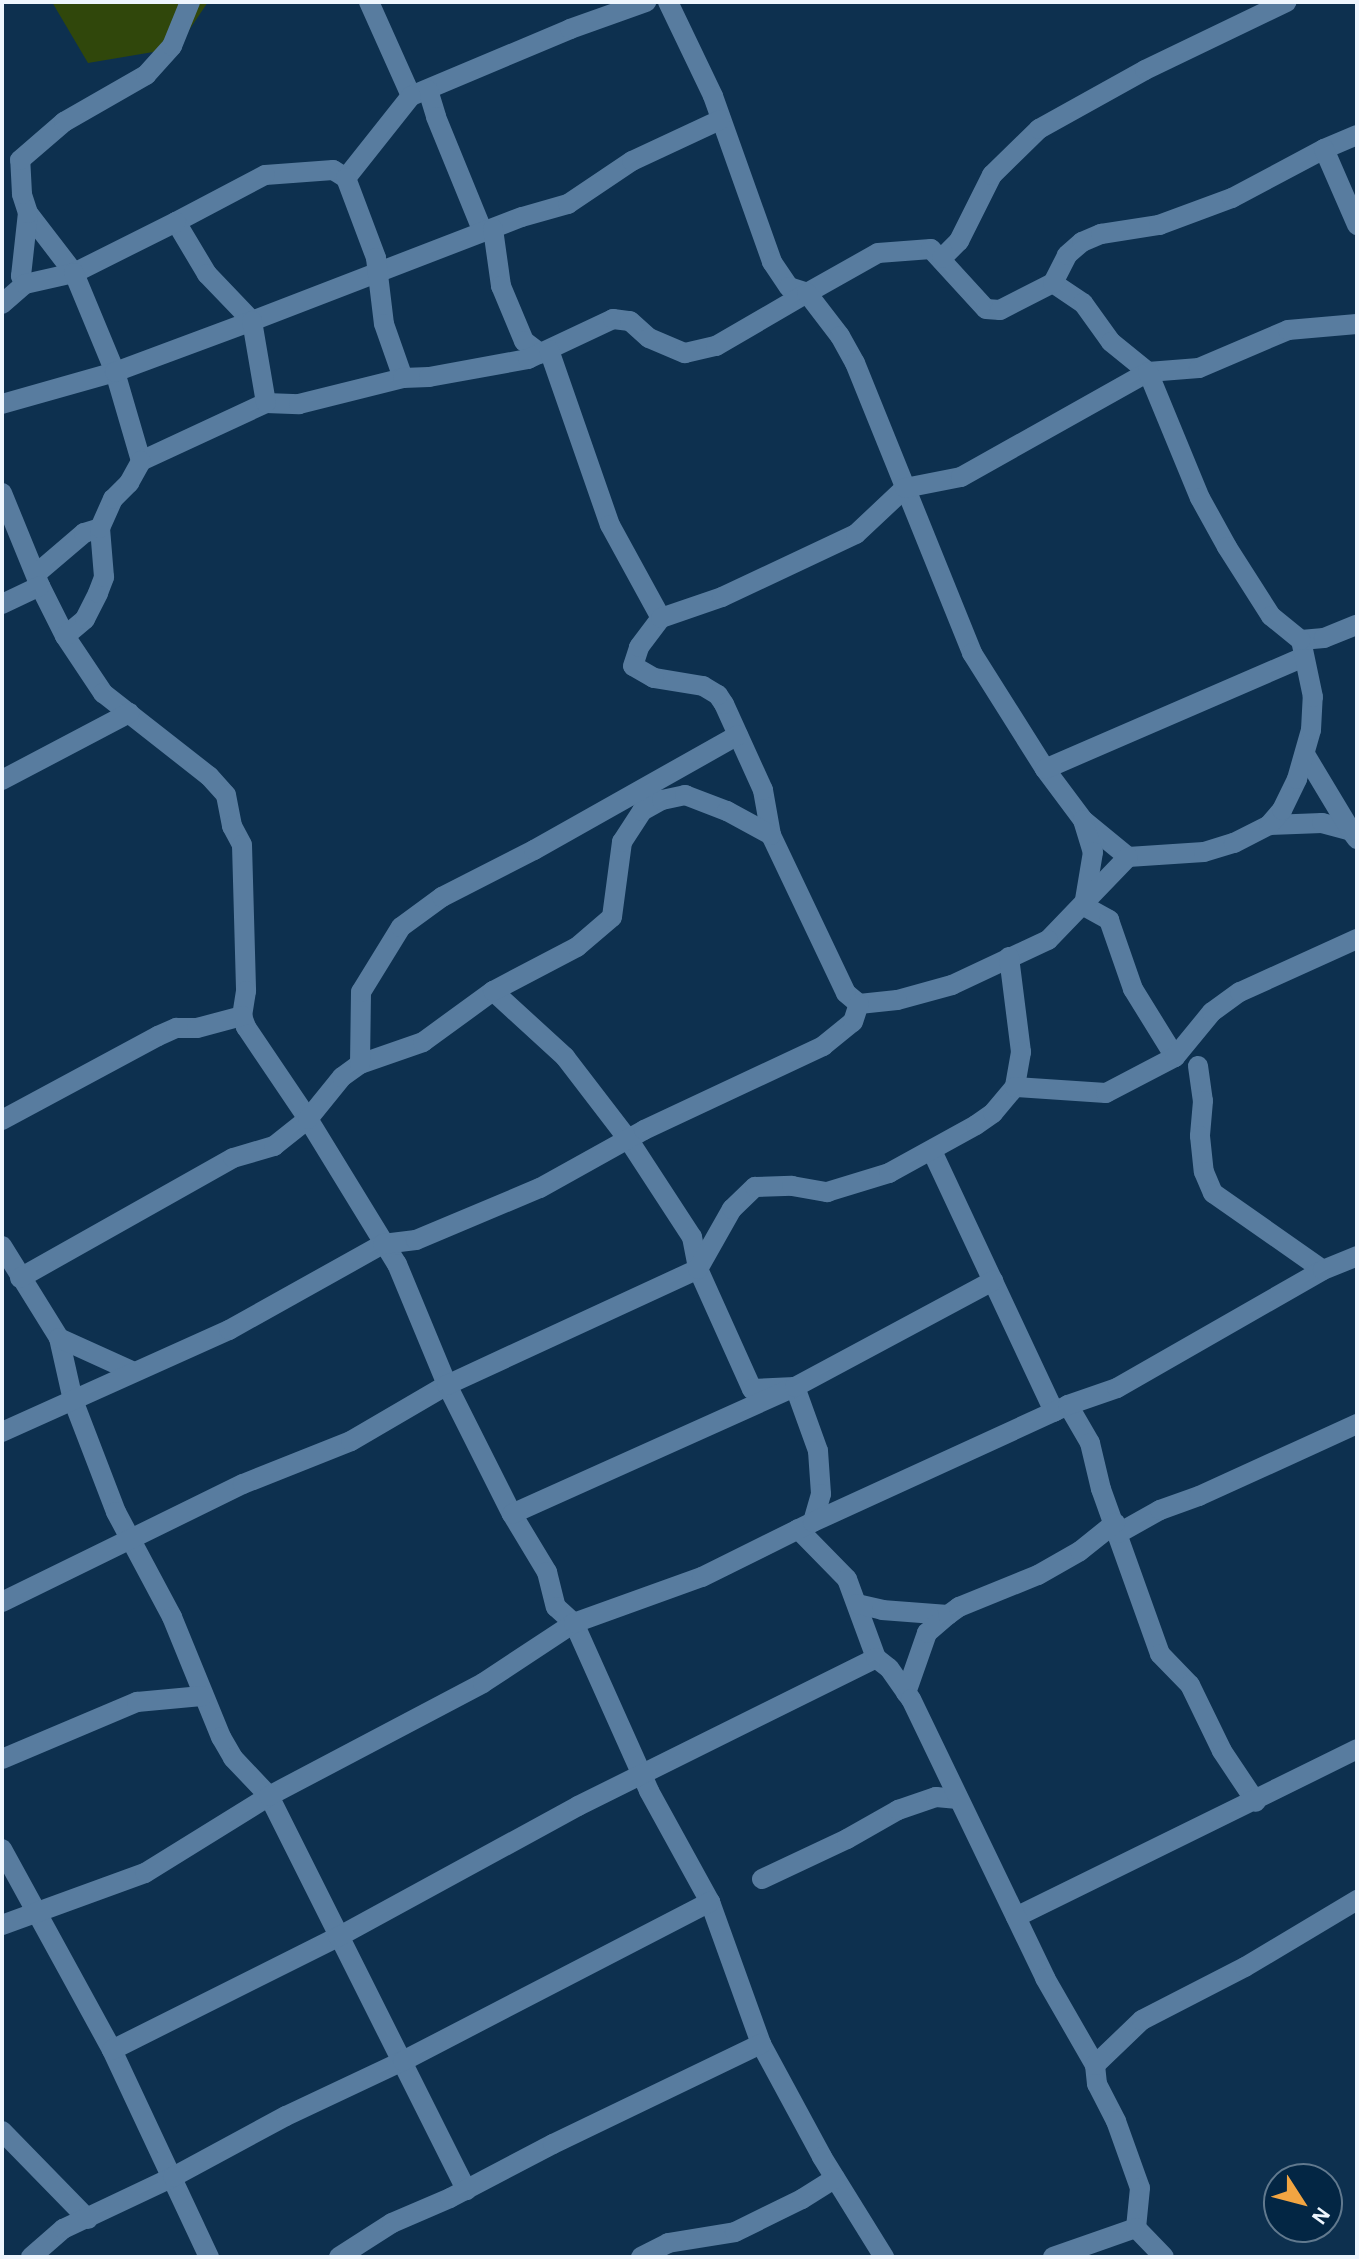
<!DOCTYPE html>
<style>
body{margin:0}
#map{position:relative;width:1359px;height:2259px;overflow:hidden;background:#0d304f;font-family:"Alegreya Sans",sans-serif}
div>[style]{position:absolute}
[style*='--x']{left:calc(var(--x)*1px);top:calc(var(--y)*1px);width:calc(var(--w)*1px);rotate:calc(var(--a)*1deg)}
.green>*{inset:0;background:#30470b}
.minor>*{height:20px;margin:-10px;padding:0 10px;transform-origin:10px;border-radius:10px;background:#587c9f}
span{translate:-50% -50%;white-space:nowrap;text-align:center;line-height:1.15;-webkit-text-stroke:6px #032644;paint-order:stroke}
.frame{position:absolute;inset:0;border:4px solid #eef6fe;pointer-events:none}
.north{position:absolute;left:1263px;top:2163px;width:80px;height:80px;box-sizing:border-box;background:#032644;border:2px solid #61798e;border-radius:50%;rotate:126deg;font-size:22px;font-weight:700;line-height:32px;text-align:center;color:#eef6fe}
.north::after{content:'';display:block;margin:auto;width:28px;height:36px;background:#f2a542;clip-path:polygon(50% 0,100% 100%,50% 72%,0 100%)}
</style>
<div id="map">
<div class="green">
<div style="clip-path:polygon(52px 2px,208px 2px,177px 48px,88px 63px)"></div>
</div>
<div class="minor">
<div style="--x:369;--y:2;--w:103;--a:65.9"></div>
<div style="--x:411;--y:96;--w:173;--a:-22.8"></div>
<div style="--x:570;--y:29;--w:81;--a:-19.6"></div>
<div style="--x:668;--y:2;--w:104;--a:64.4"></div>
<div style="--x:713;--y:96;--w:176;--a:70.4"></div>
<div style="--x:772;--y:262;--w:30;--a:56"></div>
<div style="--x:789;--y:287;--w:19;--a:18"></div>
<div style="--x:807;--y:293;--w:81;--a:-29.4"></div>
<div style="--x:878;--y:253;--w:53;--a:-4.3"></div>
<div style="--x:931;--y:249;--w:81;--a:47.5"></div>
<div style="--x:986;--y:309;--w:14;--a:4"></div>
<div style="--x:1000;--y:310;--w:59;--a:-27"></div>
<div style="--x:1053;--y:283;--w:36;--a:34"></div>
<div style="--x:1083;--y:303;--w:48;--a:54.3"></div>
<div style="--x:1111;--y:342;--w:48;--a:39"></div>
<div style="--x:1148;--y:372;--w:51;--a:-4.5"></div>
<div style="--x:1199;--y:368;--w:97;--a:-23.1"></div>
<div style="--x:1288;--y:330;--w:69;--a:-5"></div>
<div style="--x:428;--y:90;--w:28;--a:73"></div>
<div style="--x:436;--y:117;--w:124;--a:67.8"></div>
<div style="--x:411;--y:96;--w:105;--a:128.4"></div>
<div style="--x:346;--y:178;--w:15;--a:-148"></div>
<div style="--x:333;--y:170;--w:68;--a:175.8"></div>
<div style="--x:265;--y:175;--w:101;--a:152.2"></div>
<div style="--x:176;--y:222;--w:61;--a:59.2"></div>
<div style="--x:207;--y:274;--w:65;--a:46.2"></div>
<div style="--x:252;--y:321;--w:289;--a:-21.1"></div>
<div style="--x:522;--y:217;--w:48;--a:-15.8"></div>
<div style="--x:568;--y:204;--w:77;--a:-33.9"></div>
<div style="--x:632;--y:161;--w:97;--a:-25"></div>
<div style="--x:1324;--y:149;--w:36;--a:-23"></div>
<div style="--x:346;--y:178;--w:85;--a:69.4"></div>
<div style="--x:376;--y:258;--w:66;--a:83.1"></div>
<div style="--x:384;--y:324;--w:57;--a:70.6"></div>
<div style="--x:28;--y:213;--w:76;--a:52.5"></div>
<div style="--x:74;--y:273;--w:114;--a:-26.6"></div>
<div style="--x:493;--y:229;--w:58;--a:82"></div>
<div style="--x:501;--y:286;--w:60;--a:67.3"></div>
<div style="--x:524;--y:341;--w:21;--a:37"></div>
<div style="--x:942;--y:258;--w:24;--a:-45"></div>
<div style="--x:959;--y:241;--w:74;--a:-63.4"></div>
<div style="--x:992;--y:175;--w:66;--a:-44.4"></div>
<div style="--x:1039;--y:129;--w:121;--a:-29.1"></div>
<div style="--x:1145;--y:70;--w:157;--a:-25.7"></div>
<div style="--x:1053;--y:283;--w:31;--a:-63"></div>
<div style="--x:1067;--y:255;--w:20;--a:-41"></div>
<div style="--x:1082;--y:242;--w:21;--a:-23"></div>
<div style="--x:1101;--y:234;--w:59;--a:-8.8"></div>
<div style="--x:1159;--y:225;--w:78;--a:-20.3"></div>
<div style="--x:1232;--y:198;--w:104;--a:-28"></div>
<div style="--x:1324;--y:149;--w:83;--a:66.5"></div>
<div style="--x:25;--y:284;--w:9;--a:-117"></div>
<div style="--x:21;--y:276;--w:63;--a:-83.7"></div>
<div style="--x:28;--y:213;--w:20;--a:-108"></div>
<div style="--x:22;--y:194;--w:34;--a:-93"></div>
<div style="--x:20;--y:160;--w:58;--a:-40.8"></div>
<div style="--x:64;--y:122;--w:95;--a:-29.8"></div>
<div style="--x:146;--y:75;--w:39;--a:-48"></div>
<div style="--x:172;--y:46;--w:48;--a:-67.8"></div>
<div style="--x:2;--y:304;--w:30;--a:-41"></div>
<div style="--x:25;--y:284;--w:50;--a:-12.7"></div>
<div style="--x:74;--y:273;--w:107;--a:67.5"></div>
<div style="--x:115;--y:372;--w:93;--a:73.7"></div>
<div style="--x:141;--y:461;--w:138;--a:-24.9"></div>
<div style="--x:266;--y:403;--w:33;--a:2"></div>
<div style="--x:299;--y:404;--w:107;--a:-14"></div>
<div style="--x:403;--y:378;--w:26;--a:-2"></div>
<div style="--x:429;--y:377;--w:101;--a:-10.3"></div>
<div style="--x:528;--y:359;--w:94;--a:-25.2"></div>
<div style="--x:613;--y:319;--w:17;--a:7"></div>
<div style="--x:630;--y:321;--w:25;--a:42"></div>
<div style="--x:649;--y:338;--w:39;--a:23"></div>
<div style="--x:685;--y:353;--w:32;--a:-13"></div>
<div style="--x:716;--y:346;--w:105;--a:-30.2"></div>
<div style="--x:807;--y:293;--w:54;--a:52.5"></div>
<div style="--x:840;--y:336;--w:31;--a:61"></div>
<div style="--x:855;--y:363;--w:313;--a:68"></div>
<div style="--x:972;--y:653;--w:137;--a:57.8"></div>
<div style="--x:1045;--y:769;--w:64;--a:53.3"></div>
<div style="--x:1083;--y:820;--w:58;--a:39.4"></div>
<div style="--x:1128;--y:857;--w:76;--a:-3.8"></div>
<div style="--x:1204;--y:852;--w:31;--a:-17"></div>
<div style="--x:1234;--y:843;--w:39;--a:-27"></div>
<div style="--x:1269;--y:825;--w:53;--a:-2.2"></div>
<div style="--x:1322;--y:823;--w:30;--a:15"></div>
<div style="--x:1351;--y:831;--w:10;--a:53"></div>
<div style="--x:549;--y:350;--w:185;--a:70.8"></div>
<div style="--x:610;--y:525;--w:106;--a:61.3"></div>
<div style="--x:2;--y:404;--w:117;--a:-15.8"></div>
<div style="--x:115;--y:372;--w:146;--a:-20.4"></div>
<div style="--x:252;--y:321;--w:83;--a:80.3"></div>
<div style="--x:2;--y:493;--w:100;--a:67.8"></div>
<div style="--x:40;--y:586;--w:56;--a:63.4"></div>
<div style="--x:65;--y:636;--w:69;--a:56.3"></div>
<div style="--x:103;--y:693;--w:135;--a:38.1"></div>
<div style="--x:209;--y:776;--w:25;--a:48"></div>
<div style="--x:226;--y:795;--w:32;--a:79"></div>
<div style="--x:232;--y:826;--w:21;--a:62"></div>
<div style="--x:242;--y:845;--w:146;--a:88.4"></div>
<div style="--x:246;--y:991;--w:25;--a:99"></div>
<div style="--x:242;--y:1016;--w:12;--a:70"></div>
<div style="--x:246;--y:1027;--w:111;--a:56"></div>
<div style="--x:308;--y:1119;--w:170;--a:58.5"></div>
<div style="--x:397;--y:1264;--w:131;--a:67.5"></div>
<div style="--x:447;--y:1385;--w:144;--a:63.3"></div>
<div style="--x:512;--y:1514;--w:68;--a:58.9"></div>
<div style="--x:547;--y:1572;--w:36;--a:76"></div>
<div style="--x:556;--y:1607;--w:24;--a:42"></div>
<div style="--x:574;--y:1623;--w:184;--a:65.9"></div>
<div style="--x:649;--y:1791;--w:127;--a:61.2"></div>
<div style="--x:710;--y:1902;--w:151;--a:70.2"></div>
<div style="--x:761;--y:2044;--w:128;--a:61.6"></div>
<div style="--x:822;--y:2157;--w:118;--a:58.2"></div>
<div style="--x:36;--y:574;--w:63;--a:-40.5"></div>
<div style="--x:84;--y:533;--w:17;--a:-17"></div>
<div style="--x:2;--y:604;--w:42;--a:-25.3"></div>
<div style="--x:65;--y:636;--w:26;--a:-40"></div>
<div style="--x:85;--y:619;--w:29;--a:-63"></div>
<div style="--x:98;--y:593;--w:17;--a:-69"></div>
<div style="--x:104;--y:577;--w:49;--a:-94.7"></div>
<div style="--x:100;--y:528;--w:32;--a:-66"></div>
<div style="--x:113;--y:499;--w:23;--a:-45"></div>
<div style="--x:129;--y:483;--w:25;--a:-61"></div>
<div style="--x:1306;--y:756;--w:87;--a:59"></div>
<div style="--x:1045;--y:769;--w:282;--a:-23.4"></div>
<div style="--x:2;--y:780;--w:144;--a:-27.8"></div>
<div style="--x:1083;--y:820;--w:34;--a:73"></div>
<div style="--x:1093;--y:852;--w:55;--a:99.5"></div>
<div style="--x:1084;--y:906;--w:29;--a:29"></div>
<div style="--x:1109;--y:920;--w:73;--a:70.8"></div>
<div style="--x:1133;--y:989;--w:80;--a:58.3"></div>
<div style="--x:1269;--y:825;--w:20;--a:-49"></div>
<div style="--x:1282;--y:810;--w:34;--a:-64"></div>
<div style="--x:1297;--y:779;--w:51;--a:-74.1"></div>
<div style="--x:1311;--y:730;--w:33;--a:-87"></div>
<div style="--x:1313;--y:697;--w:58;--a:-101.9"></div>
<div style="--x:1301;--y:640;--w:23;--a:-5"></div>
<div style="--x:1324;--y:638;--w:35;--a:-22"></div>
<div style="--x:1128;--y:857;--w:115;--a:133.9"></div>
<div style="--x:1048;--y:940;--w:106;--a:154.9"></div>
<div style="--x:952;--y:985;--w:57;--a:164.7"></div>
<div style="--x:897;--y:1000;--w:38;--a:174"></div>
<div style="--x:859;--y:1004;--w:17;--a:-140"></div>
<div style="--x:846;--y:993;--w:175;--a:-115.4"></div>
<div style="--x:771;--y:835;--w:46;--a:-100.1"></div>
<div style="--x:763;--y:790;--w:94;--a:-114.4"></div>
<div style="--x:724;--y:704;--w:11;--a:-124"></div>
<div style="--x:718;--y:695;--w:17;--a:-149"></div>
<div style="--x:703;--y:686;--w:50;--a:-170.7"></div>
<div style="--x:654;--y:678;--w:24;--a:-150"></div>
<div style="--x:633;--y:666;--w:20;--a:-72"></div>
<div style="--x:639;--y:647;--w:36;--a:-53"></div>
<div style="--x:661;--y:618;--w:65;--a:-19"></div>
<div style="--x:722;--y:597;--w:148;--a:-25.2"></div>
<div style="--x:856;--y:534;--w:67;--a:-43.2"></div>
<div style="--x:905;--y:488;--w:57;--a:-11.1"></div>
<div style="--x:961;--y:477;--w:214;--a:-29.3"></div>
<div style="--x:1148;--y:372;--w:136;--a:67.6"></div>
<div style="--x:1200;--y:498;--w:56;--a:61.1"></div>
<div style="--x:1227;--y:547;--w:82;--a:57.5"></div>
<div style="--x:1271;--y:616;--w:38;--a:39"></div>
<div style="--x:1009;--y:957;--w:96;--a:82.8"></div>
<div style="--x:1021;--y:1052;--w:36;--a:100"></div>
<div style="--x:493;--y:991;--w:98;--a:42.5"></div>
<div style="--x:565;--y:1057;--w:103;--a:52.5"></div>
<div style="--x:628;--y:1139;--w:117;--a:56.9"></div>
<div style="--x:692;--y:1237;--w:33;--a:79"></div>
<div style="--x:698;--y:1269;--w:132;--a:65.8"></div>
<div style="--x:752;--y:1389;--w:43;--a:-2.7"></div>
<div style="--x:795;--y:1387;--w:68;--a:70.2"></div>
<div style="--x:818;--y:1451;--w:43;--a:86"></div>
<div style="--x:821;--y:1494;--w:29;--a:106"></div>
<div style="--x:360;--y:1064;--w:67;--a:-19.2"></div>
<div style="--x:423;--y:1042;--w:87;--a:-36.1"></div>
<div style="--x:493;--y:991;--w:95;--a:-27.6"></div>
<div style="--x:577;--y:947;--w:46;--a:-40.6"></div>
<div style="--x:612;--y:917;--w:76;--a:-82.4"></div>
<div style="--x:622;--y:842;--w:37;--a:-57"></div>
<div style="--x:642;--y:811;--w:23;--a:-29"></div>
<div style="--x:662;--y:800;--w:24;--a:-12"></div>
<div style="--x:685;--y:795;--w:45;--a:20.9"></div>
<div style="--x:727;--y:811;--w:50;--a:28.6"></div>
<div style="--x:1198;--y:1066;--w:35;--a:82"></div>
<div style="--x:1203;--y:1101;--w:35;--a:95"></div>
<div style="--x:1200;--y:1136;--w:36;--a:84"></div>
<div style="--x:1204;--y:1172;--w:23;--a:67"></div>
<div style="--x:1213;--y:1193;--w:134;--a:35"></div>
<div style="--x:2;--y:1120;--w:177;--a:-28.3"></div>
<div style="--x:158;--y:1036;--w:20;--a:-24"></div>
<div style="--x:176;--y:1028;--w:21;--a:0"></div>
<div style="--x:197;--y:1028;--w:47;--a:-14.9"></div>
<div style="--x:932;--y:1151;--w:288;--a:64.9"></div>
<div style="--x:2;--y:1246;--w:108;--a:58.2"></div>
<div style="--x:59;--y:1338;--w:64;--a:77.3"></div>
<div style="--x:73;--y:1400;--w:120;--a:69"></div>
<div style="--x:116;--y:1512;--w:119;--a:61.9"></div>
<div style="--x:172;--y:1617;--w:130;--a:67.8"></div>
<div style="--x:221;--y:1737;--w:24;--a:60"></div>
<div style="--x:233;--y:1758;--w:52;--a:46.5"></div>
<div style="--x:269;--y:1796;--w:441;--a:63.4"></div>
<div style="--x:20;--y:1278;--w:244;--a:-29.4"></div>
<div style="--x:233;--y:1158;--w:43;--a:-16.3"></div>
<div style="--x:274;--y:1146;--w:43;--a:-38.5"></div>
<div style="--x:308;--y:1119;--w:54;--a:-51"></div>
<div style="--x:342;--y:1077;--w:22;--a:-36"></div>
<div style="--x:360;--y:1064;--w:72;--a:-89.2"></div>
<div style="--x:361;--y:992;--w:76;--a:-58.4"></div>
<div style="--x:401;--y:927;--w:51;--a:-36.2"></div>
<div style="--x:442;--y:897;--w:103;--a:-27.1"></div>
<div style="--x:534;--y:850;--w:234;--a:-29.4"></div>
<div style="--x:59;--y:1338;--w:82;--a:24.4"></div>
<div style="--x:1068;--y:1405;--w:44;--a:59.9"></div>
<div style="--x:1090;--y:1443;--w:47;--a:76.6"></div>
<div style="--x:1101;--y:1489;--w:175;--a:70.3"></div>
<div style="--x:1160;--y:1654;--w:43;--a:45.9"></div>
<div style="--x:1190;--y:1685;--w:73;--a:64.1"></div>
<div style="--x:1222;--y:1751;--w:61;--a:56.3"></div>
<div style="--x:2;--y:1432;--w:249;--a:-24.2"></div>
<div style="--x:229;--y:1330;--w:176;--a:-29.2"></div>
<div style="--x:383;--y:1244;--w:33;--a:-7"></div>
<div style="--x:416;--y:1240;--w:134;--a:-22.8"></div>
<div style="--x:540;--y:1188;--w:119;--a:-29.1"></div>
<div style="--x:644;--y:1130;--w:198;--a:-25.1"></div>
<div style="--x:823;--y:1046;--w:38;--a:-39"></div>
<div style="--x:853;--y:1022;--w:19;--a:-72"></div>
<div style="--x:512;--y:1514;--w:310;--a:-24.2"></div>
<div style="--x:795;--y:1387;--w:225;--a:-28.2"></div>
<div style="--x:798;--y:1529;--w:70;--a:45.6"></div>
<div style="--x:847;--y:1579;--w:84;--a:69.8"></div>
<div style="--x:1119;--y:1533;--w:47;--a:-29.3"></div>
<div style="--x:1160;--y:1510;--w:41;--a:-19.7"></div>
<div style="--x:1199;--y:1496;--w:174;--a:-24.5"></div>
<div style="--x:2;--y:1602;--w:268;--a:-26.1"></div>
<div style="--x:243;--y:1484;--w:116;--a:-21.7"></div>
<div style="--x:351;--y:1441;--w:111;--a:-30.3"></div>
<div style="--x:447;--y:1385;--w:277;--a:-24.8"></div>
<div style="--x:698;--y:1269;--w:69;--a:-60.5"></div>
<div style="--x:732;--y:1209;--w:32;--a:-44"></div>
<div style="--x:755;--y:1187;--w:37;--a:-2"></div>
<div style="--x:792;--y:1186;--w:36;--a:10"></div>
<div style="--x:827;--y:1192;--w:65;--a:-17"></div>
<div style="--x:889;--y:1173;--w:99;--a:-28.9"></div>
<div style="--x:976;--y:1125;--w:21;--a:-35"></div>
<div style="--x:993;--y:1113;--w:34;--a:-50"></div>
<div style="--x:1015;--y:1087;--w:91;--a:3.8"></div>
<div style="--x:1106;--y:1093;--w:78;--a:-27.6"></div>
<div style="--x:1175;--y:1057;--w:58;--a:-50.6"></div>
<div style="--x:1212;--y:1012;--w:34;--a:-36"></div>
<div style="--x:1240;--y:992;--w:128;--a:-24.4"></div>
<div style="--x:857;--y:1604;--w:26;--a:13"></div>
<div style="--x:882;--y:1610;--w:66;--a:4.3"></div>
<div style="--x:906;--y:1693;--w:64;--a:-70.7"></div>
<div style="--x:927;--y:1633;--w:28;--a:-41"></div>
<div style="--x:948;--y:1615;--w:14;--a:-36"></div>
<div style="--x:959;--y:1607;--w:85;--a:-22.1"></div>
<div style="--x:1038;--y:1575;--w:48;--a:-29.7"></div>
<div style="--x:1080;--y:1551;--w:45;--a:-38.7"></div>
<div style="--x:2;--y:1759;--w:147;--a:-22.9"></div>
<div style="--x:137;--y:1702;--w:65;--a:-5.3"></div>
<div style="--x:2;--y:1849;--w:229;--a:61.3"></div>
<div style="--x:112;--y:2050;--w:229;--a:64.9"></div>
<div style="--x:762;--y:1879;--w:94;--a:-25.2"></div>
<div style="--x:847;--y:1839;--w:59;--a:-29.6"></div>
<div style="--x:898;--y:1810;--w:40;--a:-18.9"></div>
<div style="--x:936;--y:1797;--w:22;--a:5"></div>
<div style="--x:1016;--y:1917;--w:380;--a:-26.2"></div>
<div style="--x:2;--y:1925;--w:152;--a:-20"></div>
<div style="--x:145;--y:1873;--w:146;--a:-31.8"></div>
<div style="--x:269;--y:1796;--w:242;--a:-27.8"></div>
<div style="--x:483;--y:1683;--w:109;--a:-33.4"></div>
<div style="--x:574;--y:1623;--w:136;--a:-19.8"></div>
<div style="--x:702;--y:1577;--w:124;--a:-26.4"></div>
<div style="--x:813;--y:1522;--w:281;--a:-24.6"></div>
<div style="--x:1068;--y:1405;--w:52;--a:-19.1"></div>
<div style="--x:1117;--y:1388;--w:237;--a:-29.8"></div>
<div style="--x:1323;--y:1270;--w:37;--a:-22"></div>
<div style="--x:112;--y:2050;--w:253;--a:-26.6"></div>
<div style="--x:338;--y:1937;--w:273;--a:-28.6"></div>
<div style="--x:578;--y:1806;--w:333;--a:-26.4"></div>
<div style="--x:876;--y:1658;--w:16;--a:38"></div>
<div style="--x:889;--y:1668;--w:38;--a:55"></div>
<div style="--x:911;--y:1699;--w:310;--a:64.3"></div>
<div style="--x:1045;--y:1978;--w:100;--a:60.1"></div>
<div style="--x:1095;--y:2065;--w:19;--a:84"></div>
<div style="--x:1097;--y:2084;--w:42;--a:62.8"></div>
<div style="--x:1116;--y:2121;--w:71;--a:70.3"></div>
<div style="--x:1140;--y:2188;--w:40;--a:95.7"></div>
<div style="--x:1095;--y:2065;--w:65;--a:-43.8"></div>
<div style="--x:1142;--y:2020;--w:116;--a:-27.2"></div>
<div style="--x:1245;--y:1967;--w:131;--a:-30.9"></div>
<div style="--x:2;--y:2131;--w:123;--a:45.7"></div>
<div style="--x:31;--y:2257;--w:43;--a:-41.2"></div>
<div style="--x:63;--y:2229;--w:122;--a:-25.3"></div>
<div style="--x:173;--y:2177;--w:128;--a:-28.4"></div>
<div style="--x:286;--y:2116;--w:129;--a:-25.2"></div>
<div style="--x:403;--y:2061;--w:346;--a:-27.4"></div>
<div style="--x:339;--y:2257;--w:63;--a:-32.7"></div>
<div style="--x:392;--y:2223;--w:63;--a:-23.3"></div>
<div style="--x:450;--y:2198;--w:116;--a:-27.7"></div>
<div style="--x:553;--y:2144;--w:231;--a:-25.7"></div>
<div style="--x:641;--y:2257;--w:30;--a:-27"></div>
<div style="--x:668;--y:2243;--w:68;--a:-9.3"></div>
<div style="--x:735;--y:2232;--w:75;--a:-26.2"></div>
<div style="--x:802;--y:2199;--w:39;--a:-32"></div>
<div style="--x:1053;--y:2257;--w:88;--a:-19.3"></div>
<div style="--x:1136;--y:2228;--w:40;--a:46"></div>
</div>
<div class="frame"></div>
<div class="north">N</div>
</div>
